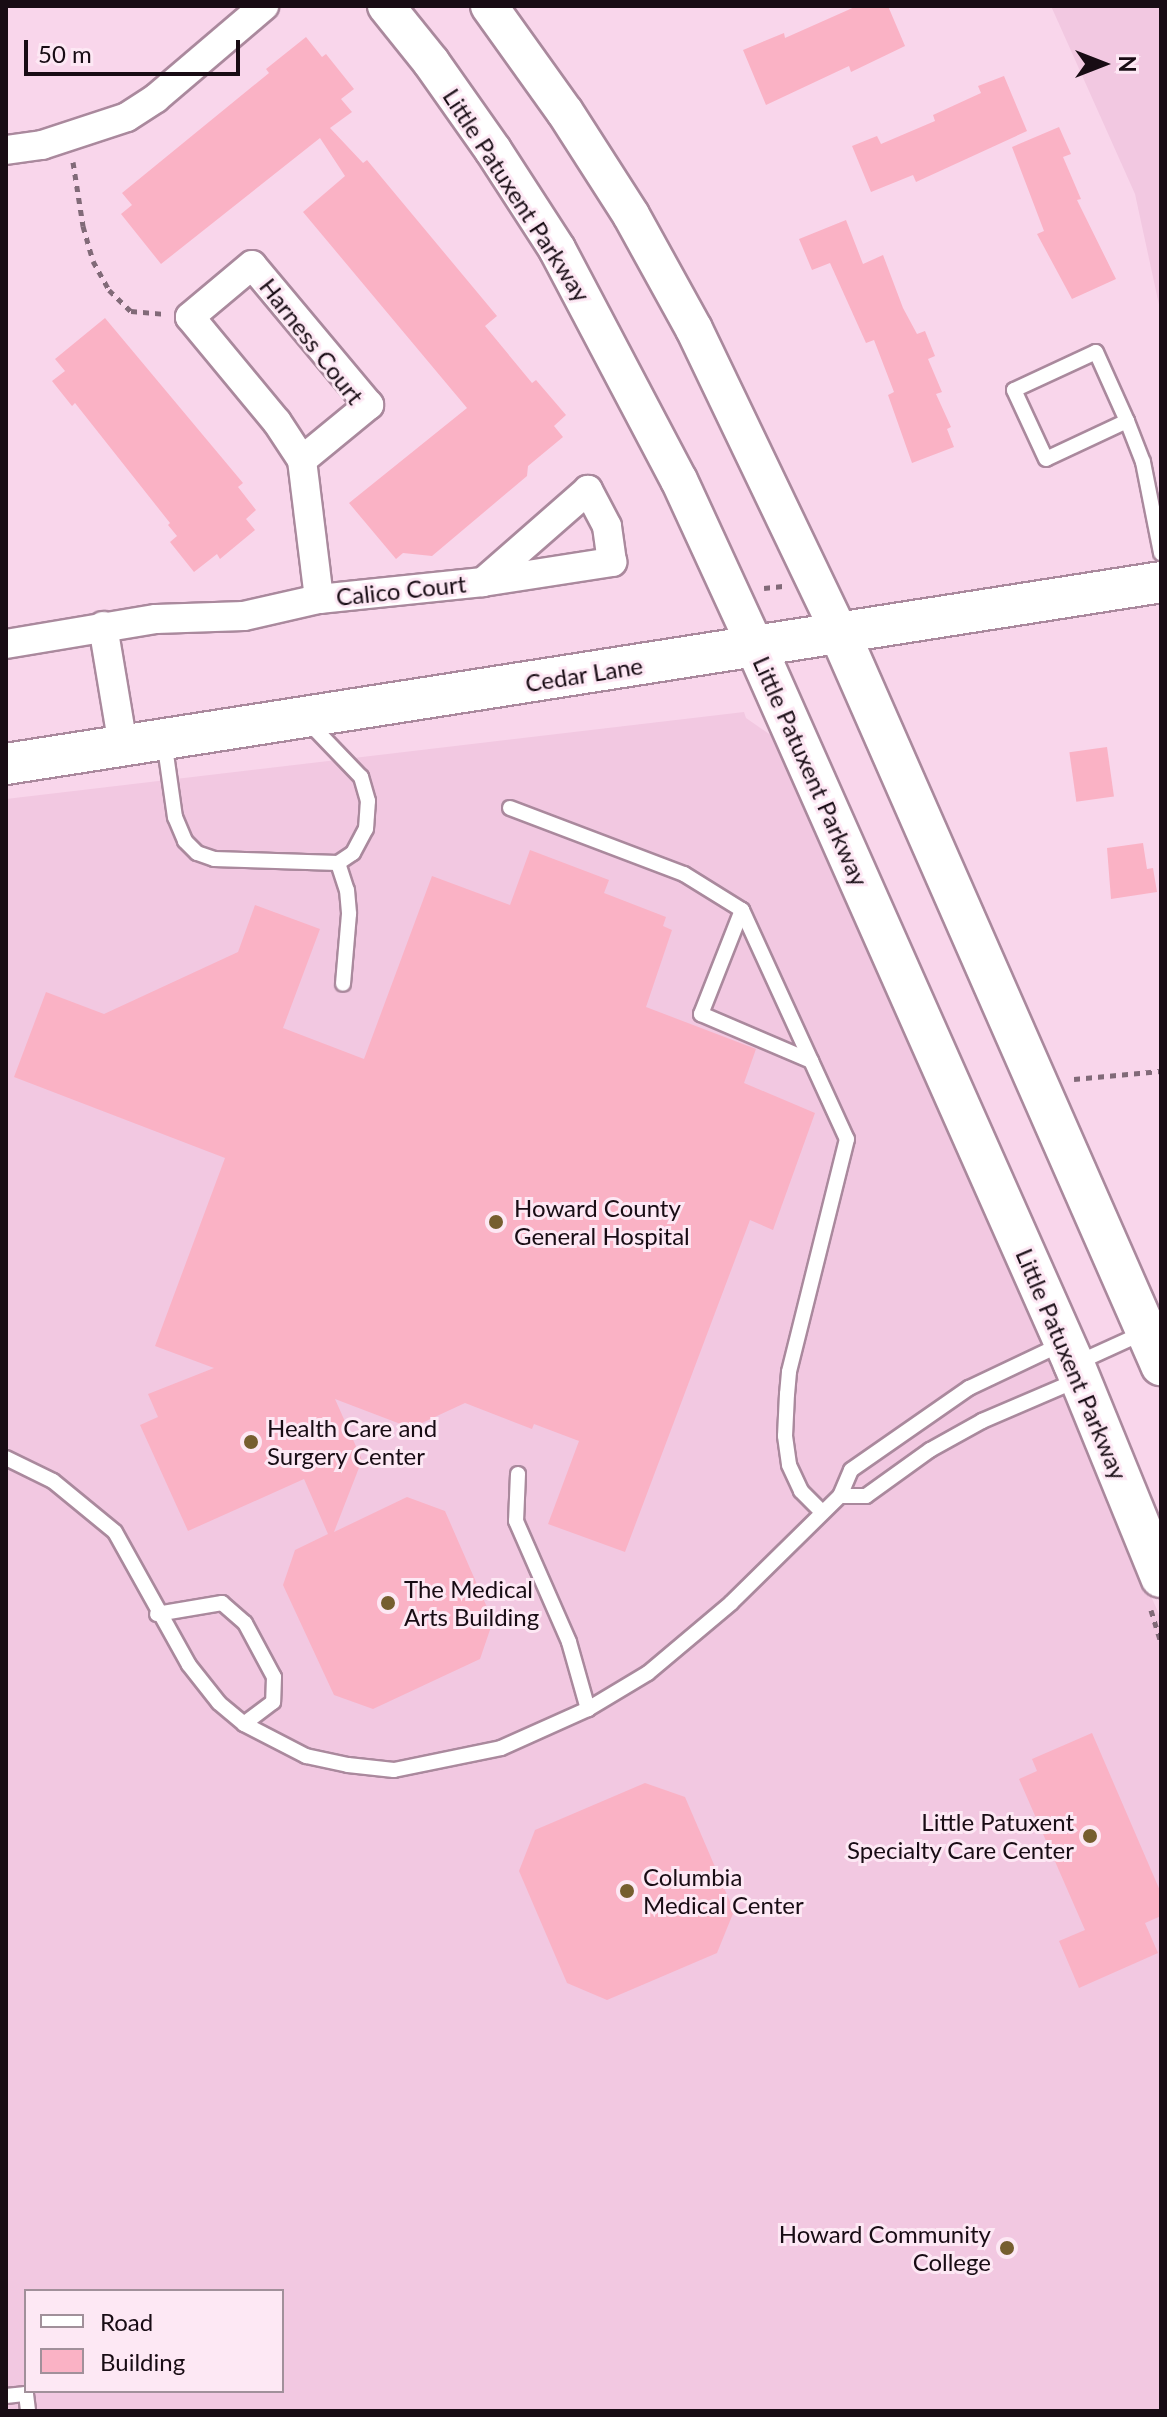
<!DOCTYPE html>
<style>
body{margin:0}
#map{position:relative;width:1167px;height:2417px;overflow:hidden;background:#f9d6eb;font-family:Lato,sans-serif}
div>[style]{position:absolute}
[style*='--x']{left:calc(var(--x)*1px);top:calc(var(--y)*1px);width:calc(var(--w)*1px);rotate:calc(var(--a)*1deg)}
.built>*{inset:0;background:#f2c8e1}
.building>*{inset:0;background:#fab2c5;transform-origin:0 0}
.path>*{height:5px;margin-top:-2.5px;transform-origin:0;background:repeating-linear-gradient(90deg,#816a78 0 6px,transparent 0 12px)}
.roads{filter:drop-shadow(2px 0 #aa899d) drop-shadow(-2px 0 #aa899d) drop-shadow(0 2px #aa899d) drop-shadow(0 -2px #aa899d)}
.service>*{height:14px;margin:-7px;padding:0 7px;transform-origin:7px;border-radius:7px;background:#fff}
.minor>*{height:28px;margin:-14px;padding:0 14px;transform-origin:14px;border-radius:14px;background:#fff}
.tertiary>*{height:36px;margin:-18px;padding:0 18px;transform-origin:18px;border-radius:18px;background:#fff}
.secondary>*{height:40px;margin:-20px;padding:0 20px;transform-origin:20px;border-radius:20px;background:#fff}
.dots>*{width:22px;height:22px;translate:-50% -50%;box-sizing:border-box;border:4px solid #fde8f4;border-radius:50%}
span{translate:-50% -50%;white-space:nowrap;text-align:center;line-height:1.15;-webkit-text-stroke:6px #fde8f4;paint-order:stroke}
.street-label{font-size:24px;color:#180c14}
.poi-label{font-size:24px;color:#180c14}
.left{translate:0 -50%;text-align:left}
.right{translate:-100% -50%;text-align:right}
.frame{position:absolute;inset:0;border:8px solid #180c14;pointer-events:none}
.legend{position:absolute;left:24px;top:2289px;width:260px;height:104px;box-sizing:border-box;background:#fde8f4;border:2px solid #a1909a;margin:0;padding:10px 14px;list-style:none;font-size:24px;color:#180c14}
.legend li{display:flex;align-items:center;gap:16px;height:40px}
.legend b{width:40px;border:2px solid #a1909a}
.north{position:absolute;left:1063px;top:24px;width:80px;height:80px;-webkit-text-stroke:6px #fde8f4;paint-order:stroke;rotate:90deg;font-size:22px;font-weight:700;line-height:32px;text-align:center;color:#180c14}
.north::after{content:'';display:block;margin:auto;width:28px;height:36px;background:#180c14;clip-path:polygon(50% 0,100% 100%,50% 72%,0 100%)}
.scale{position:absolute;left:24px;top:40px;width:216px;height:36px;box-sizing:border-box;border:4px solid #180c14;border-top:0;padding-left:10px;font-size:24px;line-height:28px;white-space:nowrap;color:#180c14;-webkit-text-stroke:6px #fde8f4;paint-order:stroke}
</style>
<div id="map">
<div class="built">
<div style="clip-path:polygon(1051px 6px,1161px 6px,1161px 314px,1135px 194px)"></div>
<div style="clip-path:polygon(evenodd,744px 712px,746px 718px,775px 738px,1161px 1619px,1161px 2411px,6px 2411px,6px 799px,744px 712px,26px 2291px,282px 2291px,282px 2391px,26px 2391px,26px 2291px)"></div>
</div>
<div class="building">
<div style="clip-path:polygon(857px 6px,888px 6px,905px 46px,851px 72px,849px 66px,766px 105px,743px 50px,784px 33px,785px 38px)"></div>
<div style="clip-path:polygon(306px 37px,322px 57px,326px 54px,354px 89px,341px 99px,352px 112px,330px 128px,363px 163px,367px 160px,497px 316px,485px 326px,532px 383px,536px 380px,566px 415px,554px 426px,563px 437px,528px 466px,527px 476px,432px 556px,403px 553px,396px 559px,349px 503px,467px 408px,303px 212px,345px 176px,320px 138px,161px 264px,121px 214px,132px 205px,122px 193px,269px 73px,266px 69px)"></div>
<div style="clip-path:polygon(1004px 76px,1027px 131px,916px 182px,913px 175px,871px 192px,852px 146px,877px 136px,881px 144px,935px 121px,933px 115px,981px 93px,978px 86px)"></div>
<div style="clip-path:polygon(1059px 127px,1071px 154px,1063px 157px,1081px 199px,1077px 200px,1116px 279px,1072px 299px,1037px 234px,1044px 231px,1012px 147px)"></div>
<div style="clip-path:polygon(846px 220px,863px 264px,883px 255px,903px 308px,917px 334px,925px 331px,935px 356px,928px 359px,942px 392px,936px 394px,951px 427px,947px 429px,954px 447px,912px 463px,888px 395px,894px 392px,874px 340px,866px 343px,830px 263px,812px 270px,799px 239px)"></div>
<div style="clip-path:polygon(105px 318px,243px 483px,238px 487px,256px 510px,246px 519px,255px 530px,220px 559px,217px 554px,194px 572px,170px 542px,177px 536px,168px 525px,170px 523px,75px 403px,72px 406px,52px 381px,65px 371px,55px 359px)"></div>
<div style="left:1107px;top:747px;width:50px;height:38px;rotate:82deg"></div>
<div style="clip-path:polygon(1143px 843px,1147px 869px,1153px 868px,1157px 892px,1111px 899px,1107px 848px)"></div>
<div style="clip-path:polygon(530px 850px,609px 880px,604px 893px,666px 917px,663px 926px,672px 930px,646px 1007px,756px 1049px,744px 1083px,815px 1113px,773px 1230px,750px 1220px,625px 1552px,548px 1524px,579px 1441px,534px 1424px,532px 1429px,465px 1403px,411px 1428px,335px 1399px,362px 1460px,334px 1532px,407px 1497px,445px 1511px,493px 1621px,480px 1659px,373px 1709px,334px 1695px,283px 1585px,295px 1550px,328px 1534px,304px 1479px,188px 1531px,140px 1425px,158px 1417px,148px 1394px,214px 1368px,155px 1346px,225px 1158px,14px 1077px,46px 992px,104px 1014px,238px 952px,255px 905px,320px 929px,283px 1028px,364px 1059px,432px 876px,510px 905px)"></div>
<div style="clip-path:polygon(1092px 1733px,1161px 1893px,1161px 1916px,1145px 1923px,1158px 1953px,1079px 1988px,1059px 1941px,1085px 1930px,1019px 1779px,1037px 1771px,1032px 1759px)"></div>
<div style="clip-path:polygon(645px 1783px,685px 1797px,734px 1911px,717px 1953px,607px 2000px,567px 1983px,519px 1871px,535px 1830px)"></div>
</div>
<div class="path">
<div style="--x:73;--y:162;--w:65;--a:81.1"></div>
<div style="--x:83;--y:226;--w:36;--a:74"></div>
<div style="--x:93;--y:261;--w:33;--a:61"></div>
<div style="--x:109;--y:290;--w:30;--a:44"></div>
<div style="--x:131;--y:311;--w:33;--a:5"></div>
<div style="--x:764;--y:588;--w:19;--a:-6"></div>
<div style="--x:1074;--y:1079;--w:87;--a:-5.3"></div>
<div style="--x:1151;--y:1610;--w:34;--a:73"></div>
</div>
<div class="roads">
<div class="service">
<div style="--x:1127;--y:421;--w:89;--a:154.9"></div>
<div style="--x:1046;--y:459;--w:76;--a:-114.9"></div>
<div style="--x:1014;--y:390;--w:90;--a:-24.9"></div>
<div style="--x:1096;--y:352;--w:76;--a:65.8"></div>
<div style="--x:1127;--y:421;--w:44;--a:68.7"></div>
<div style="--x:1143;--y:462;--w:93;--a:78.8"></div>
<div style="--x:164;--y:740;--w:78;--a:81.9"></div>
<div style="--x:175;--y:817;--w:26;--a:67"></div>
<div style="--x:185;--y:841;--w:17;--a:45"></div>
<div style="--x:197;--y:853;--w:18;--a:19"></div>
<div style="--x:214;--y:859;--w:124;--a:1.8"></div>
<div style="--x:338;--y:863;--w:18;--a:-34"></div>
<div style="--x:353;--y:853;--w:27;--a:-62"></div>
<div style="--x:366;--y:829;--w:28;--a:-86"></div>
<div style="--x:368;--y:801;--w:25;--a:-106"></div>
<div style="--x:361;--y:777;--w:75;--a:-133.9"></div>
<div style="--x:510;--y:808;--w:186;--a:20.8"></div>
<div style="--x:684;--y:874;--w:68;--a:31.8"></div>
<div style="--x:742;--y:910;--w:252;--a:65.4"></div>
<div style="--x:847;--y:1139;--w:240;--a:104"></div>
<div style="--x:789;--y:1372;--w:22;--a:95"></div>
<div style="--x:787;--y:1394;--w:42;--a:92.7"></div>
<div style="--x:785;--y:1436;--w:29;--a:82"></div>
<div style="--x:789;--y:1465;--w:29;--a:65"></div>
<div style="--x:801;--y:1491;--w:30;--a:45"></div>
<div style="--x:338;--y:863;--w:28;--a:72"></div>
<div style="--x:347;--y:890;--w:24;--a:85"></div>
<div style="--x:349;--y:914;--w:70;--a:94.9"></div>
<div style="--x:742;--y:910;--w:112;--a:111.5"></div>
<div style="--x:701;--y:1014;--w:120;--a:23.1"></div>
<div style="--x:1077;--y:1363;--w:75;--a:-24.5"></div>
<div style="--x:6;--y:1458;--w:52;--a:26.1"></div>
<div style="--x:53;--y:1481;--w:80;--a:39.4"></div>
<div style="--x:115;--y:1532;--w:152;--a:60.9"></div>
<div style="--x:189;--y:1665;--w:48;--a:51.7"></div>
<div style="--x:219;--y:1703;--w:33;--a:40"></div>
<div style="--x:244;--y:1724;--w:70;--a:27.3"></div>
<div style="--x:306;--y:1756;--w:43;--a:12.1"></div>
<div style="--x:348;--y:1765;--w:46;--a:6.2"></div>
<div style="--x:394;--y:1770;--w:109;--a:-11.6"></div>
<div style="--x:501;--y:1748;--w:95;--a:-24.1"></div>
<div style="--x:588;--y:1709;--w:70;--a:-31"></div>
<div style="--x:648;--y:1673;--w:109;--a:-40.1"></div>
<div style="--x:731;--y:1603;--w:153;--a:-44.5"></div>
<div style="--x:840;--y:1496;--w:28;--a:-67"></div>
<div style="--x:851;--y:1470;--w:144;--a:-34.8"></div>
<div style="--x:969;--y:1388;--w:91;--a:-25.4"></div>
<div style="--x:1051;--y:1349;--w:12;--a:35"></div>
<div style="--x:518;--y:1474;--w:47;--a:92.4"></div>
<div style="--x:516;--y:1521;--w:132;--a:66.3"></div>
<div style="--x:569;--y:1642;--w:70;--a:74.2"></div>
<div style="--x:840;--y:1496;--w:26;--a:0"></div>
<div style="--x:866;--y:1496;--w:79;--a:-35.7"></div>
<div style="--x:930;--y:1450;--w:60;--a:-29.1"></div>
<div style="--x:982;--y:1421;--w:91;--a:-23.2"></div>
<div style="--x:1066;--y:1385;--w:13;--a:-67"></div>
<div style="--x:157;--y:1614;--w:66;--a:-9.6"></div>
<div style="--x:222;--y:1603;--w:30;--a:41"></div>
<div style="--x:245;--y:1623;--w:61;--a:61.8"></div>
<div style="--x:274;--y:1677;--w:25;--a:92"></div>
<div style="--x:273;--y:1702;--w:36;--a:143"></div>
<div style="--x:6;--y:2396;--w:20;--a:-6"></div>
<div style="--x:26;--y:2394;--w:17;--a:83"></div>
</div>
<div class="minor">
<div style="--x:6;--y:150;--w:36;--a:-8"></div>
<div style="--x:42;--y:145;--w:89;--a:-18.2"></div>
<div style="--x:127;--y:117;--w:35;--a:-33"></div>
<div style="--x:156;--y:98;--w:142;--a:-40.4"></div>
<div style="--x:302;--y:460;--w:87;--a:-39.4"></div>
<div style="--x:369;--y:405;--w:182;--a:-129.9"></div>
<div style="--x:252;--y:265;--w:81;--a:140"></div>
<div style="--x:190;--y:317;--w:136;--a:50.4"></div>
<div style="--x:277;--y:422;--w:45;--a:56.7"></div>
<div style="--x:302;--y:460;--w:140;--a:83"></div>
<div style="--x:103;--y:626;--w:122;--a:80.5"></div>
<div style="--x:6;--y:644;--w:152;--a:-9.5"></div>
<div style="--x:156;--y:619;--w:88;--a:-2"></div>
<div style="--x:244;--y:616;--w:77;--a:-12.8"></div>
<div style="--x:319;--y:599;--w:165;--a:-5.9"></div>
<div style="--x:483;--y:582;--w:131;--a:-8.8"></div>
<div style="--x:612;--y:562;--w:36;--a:-98"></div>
<div style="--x:607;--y:526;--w:41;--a:-117.8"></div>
<div style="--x:588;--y:490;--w:140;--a:138.8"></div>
</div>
<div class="tertiary">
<div style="--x:386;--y:6;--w:72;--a:51.2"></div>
<div style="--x:431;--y:62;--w:108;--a:54.8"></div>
<div style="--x:493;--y:150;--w:118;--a:57.1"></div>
<div style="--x:557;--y:249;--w:261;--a:62.2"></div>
<div style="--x:679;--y:480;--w:182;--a:65.3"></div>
<div style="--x:489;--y:6;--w:130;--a:54.4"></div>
<div style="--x:565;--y:112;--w:122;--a:57.3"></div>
<div style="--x:631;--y:215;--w:130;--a:61.1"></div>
<div style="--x:694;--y:329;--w:336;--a:64.4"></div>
</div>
<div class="secondary">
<div style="--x:839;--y:632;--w:801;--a:66.28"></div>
<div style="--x:755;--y:645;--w:787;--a:66.07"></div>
<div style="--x:1074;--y:1364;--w:230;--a:67.8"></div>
<div style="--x:6;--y:764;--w:1169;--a:-8.95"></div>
</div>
</div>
<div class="dots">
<div style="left:496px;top:1222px;background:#765e2f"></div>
<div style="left:251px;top:1442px;background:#765e2f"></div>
<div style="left:388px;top:1603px;background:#765e2f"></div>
<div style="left:1090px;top:1836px;background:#765e2f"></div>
<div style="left:627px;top:1891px;background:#765e2f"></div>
<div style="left:1007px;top:2248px;background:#765e2f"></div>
</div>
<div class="street-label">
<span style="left:517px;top:195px;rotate:57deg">Little Patuxent Parkway</span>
<span style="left:312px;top:341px;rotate:52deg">Harness Court</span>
<span style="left:401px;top:590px;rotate:-6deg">Calico Court</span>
<span style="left:584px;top:674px;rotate:-9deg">Cedar Lane</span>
<span style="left:811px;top:771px;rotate:66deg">Little Patuxent Parkway</span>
<span style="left:1072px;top:1364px;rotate:67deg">Little Patuxent Parkway</span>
</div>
<div class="poi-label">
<span class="left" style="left:514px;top:1222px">Howard County<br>General Hospital</span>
<span class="left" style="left:267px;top:1442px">Health Care and<br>Surgery Center</span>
<span class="left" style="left:404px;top:1603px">The Medical<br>Arts Building</span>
<span class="right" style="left:1074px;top:1836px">Little Patuxent<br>Specialty Care Center</span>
<span class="left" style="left:643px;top:1891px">Columbia<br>Medical Center</span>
<span class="right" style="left:991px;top:2248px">Howard Community<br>College</span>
</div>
<div class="frame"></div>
<ul class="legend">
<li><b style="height:10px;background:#fff"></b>Road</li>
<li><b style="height:22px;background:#fab2c5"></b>Building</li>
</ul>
<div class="north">N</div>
<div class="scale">50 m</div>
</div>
